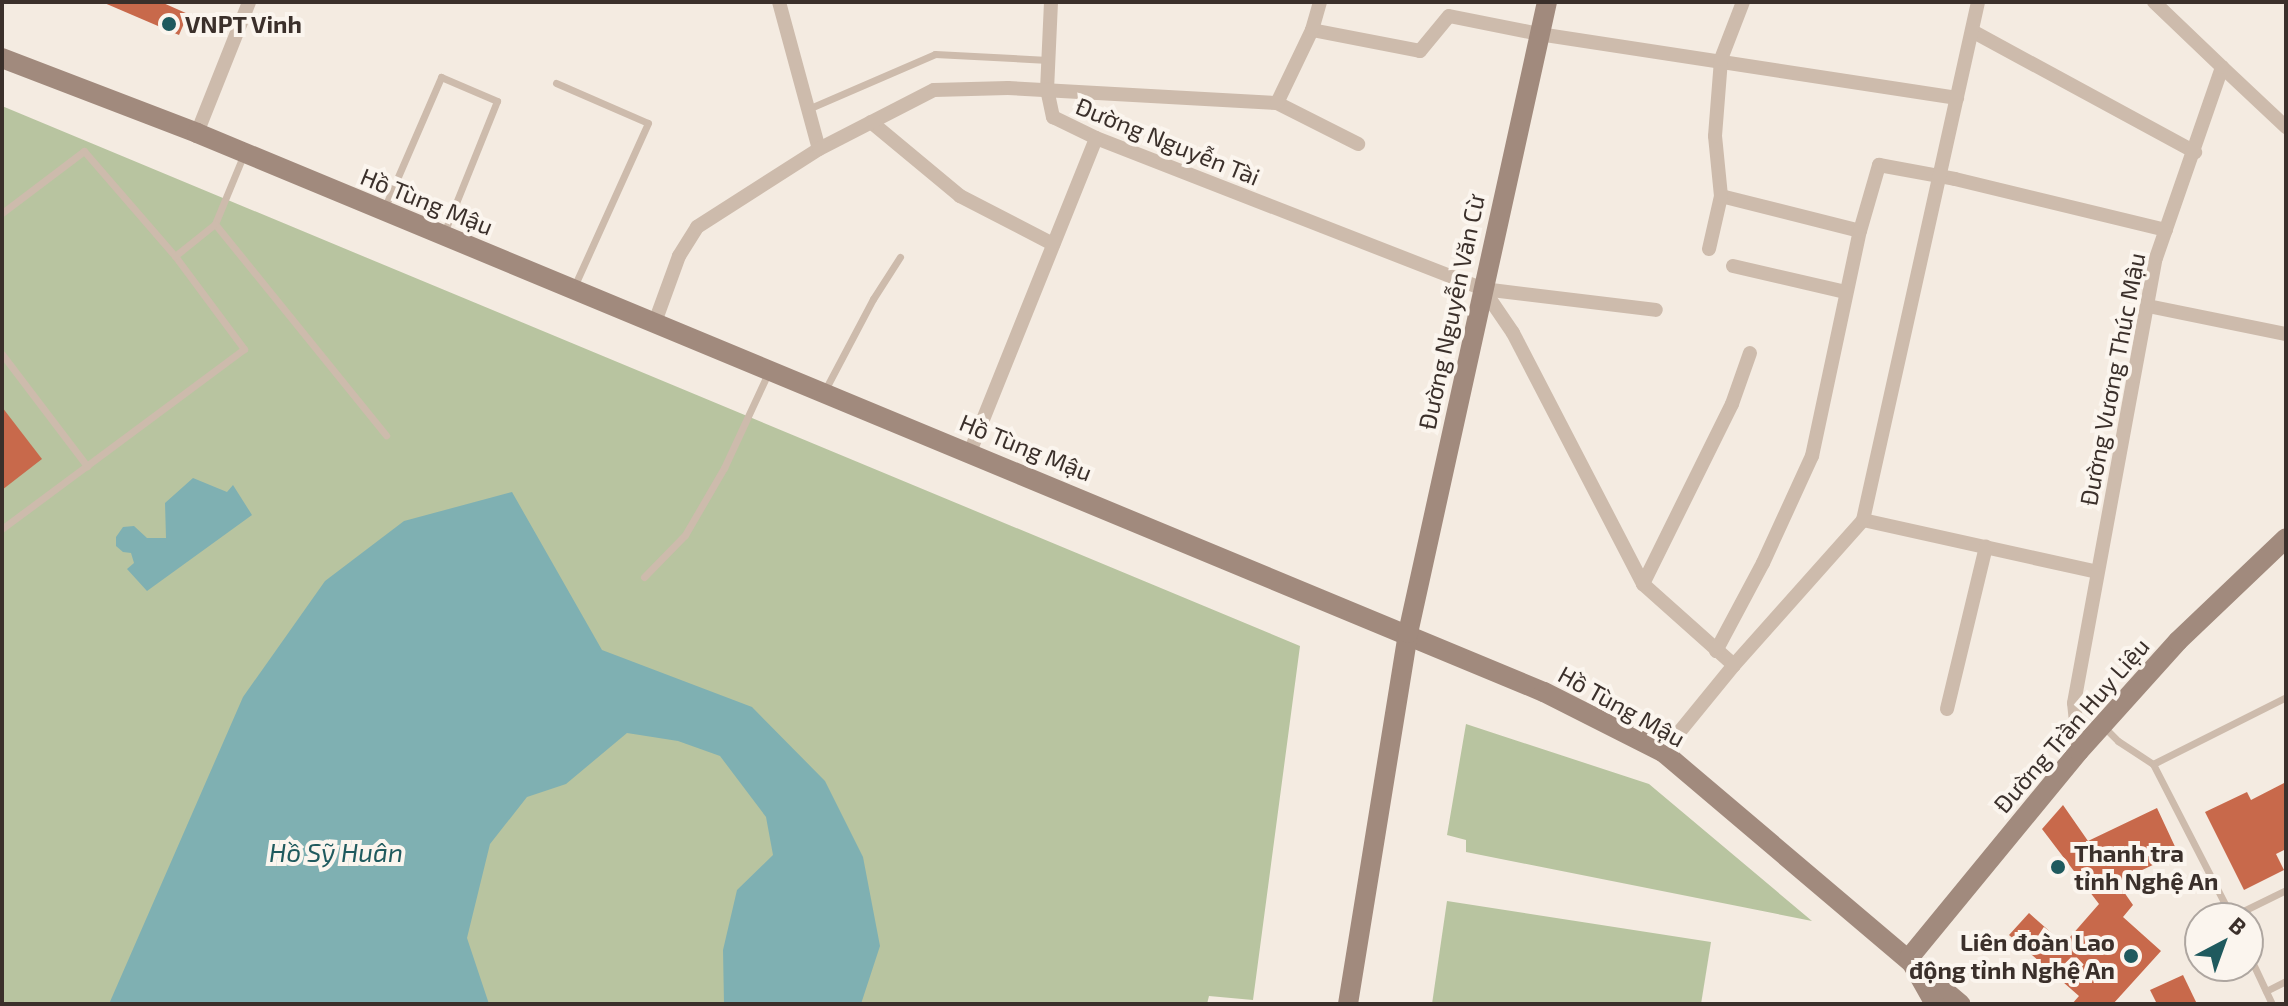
<!DOCTYPE html>
<meta charset="utf-8">
<style>
body{margin:0}
#map{position:relative;width:2288px;height:1006px;overflow:hidden;background:#f4ebe1;font-family:"Exo 2",sans-serif}
div>[style]{position:absolute}
[style*='--x']{left:calc(var(--x)*1px);top:calc(var(--y)*1px);width:calc(var(--w)*1px);rotate:calc(var(--a)*1deg)}
.green>*{inset:0;background:#b8c4a0}
.water>*{inset:0;background:#7fb0b2}
.building>*{inset:0;background:#c8694b}
.lane>*{height:7px;margin:-3.5px;padding:0 3.5px;transform-origin:3.5px;border-radius:3.5px;background:#cdbbac}
.street>*{height:14px;margin:-7px;padding:0 7px;transform-origin:7px;border-radius:7px;background:#cdbbac}
.secondary>*{height:20px;margin:-10px;padding:0 10px;transform-origin:10px;border-radius:10px;background:#a18a7d}
.dots>*{width:22px;height:22px;translate:-50% -50%;box-sizing:border-box;border:4px solid #fbf5ee;border-radius:50%}
span{translate:-50% -50%;white-space:nowrap;text-align:center;line-height:1.15;-webkit-text-stroke:8px #fbf5ee;paint-order:stroke}
.poi-label{font-size:24px;color:#3b302b;font-weight:700}
.left{translate:0 -50%;text-align:left}
.right{translate:-100% -50%;text-align:right}
.street-label{font-size:24px;color:#3b302b}
.water-label{font-size:26px;color:#1f5a5e;font-style:italic}
.frame{position:absolute;inset:0;border:4px solid #3b302b;pointer-events:none}
.north{position:absolute;left:2184px;top:902px;width:80px;height:80px;box-sizing:border-box;background:#fbf5ee;border:2px solid #aea6a0;border-radius:50%;rotate:41deg;font-size:22px;font-weight:700;line-height:32px;text-align:center;color:#3b302b}
.north::after{content:'';display:block;margin:auto;width:28px;height:36px;background:#1f5a5e;clip-path:polygon(50% 0,100% 100%,50% 72%,0 100%)}
</style>
<div id="map">
<div class="green">
<div style="clip-path:polygon(2px 106px,1300px 646px,1253px 1000px,1209px 996px,1207px 1004px,2px 1004px)"></div>
<div style="clip-path:polygon(1466px 724px,1649px 784px,1812px 921px,1466px 852px,1466px 840px,1447px 835px)"></div>
<div style="clip-path:polygon(1447px 901px,1711px 942px,1701px 1004px,1432px 1004px)"></div>
</div>
<div class="water">
<div style="clip-path:polygon(193px 478px,227px 492px,233px 485px,252px 515px,147px 591px,127px 569px,134px 563px,131px 553px,123px 552px,116px 546px,116px 537px,123px 527px,134px 526px,147px 538px,166px 538px,165px 503px)"></div>
<div style="clip-path:polygon(512px 492px,602px 650px,752px 707px,825px 781px,863px 857px,880px 946px,861px 1004px,724px 1004px,723px 950px,737px 890px,773px 855px,766px 817px,720px 756px,678px 741px,627px 733px,566px 784px,527px 797px,490px 844px,467px 938px,489px 1004px,109px 1004px,243px 697px,325px 581px,404px 521px)"></div>
</div>
<div class="building">
<div style="clip-path:polygon(102px 2px,161px 2px,188px 14px,179px 35px)"></div>
<div style="clip-path:polygon(2px 407px,42px 459px,2px 490px)"></div>
<div style="clip-path:polygon(2286px 782px,2286px 849px,2276px 854px,2284px 870px,2244px 890px,2205px 812px,2247px 792px,2251px 800px)"></div>
<div style="clip-path:polygon(2063px 805px,2088px 841px,2157px 808px,2178px 853px,2117px 882px,2133px 905px,2123px 917px,2161px 951px,2113px 1004px,2072px 1004px,2079px 996px,2009px 935px,2029px 913px,2064px 944px,2099px 904px,2042px 829px)"></div>
<div style="clip-path:polygon(2183px 975px,2197px 1004px,2157px 1004px,2150px 990px)"></div>
</div>
<div class="lane">
<div style="--x:556;--y:83;--w:100;--a:23.5"></div>
<div style="--x:648;--y:123;--w:180;--a:114.3"></div>
<div style="--x:808;--y:109;--w:138;--a:-23.4"></div>
<div style="--x:935;--y:54;--w:113;--a:3"></div>
<div style="--x:243;--y:156;--w:74;--a:112.4"></div>
<div style="--x:215;--y:224;--w:272;--a:51"></div>
<div style="--x:384;--y:209;--w:144;--a:-66.6"></div>
<div style="--x:441;--y:77;--w:61;--a:23.2"></div>
<div style="--x:497;--y:101;--w:142;--a:111.9"></div>
<div style="--x:2;--y:213;--w:103;--a:-37.1"></div>
<div style="--x:84;--y:151;--w:139;--a:49.1"></div>
<div style="--x:175;--y:256;--w:116;--a:53.4"></div>
<div style="--x:244;--y:349;--w:302;--a:143.4"></div>
<div style="--x:175;--y:256;--w:51;--a:-38.7"></div>
<div style="--x:2;--y:354;--w:141;--a:52.8"></div>
<div style="--x:825;--y:390;--w:103;--a:-62.2"></div>
<div style="--x:873;--y:299;--w:50;--a:-57.3"></div>
<div style="--x:644;--y:577;--w:59;--a:-45.7"></div>
<div style="--x:685;--y:535;--w:78;--a:-59.8"></div>
<div style="--x:724;--y:468;--w:107;--a:-65.1"></div>
<div style="--x:2104;--y:727;--w:20;--a:45"></div>
<div style="--x:2118;--y:741;--w:42;--a:33.3"></div>
<div style="--x:2153;--y:764;--w:173;--a:62.8"></div>
<div style="--x:2153;--y:764;--w:149;--a:-26.7"></div>
<div style="--x:2231;--y:917;--w:61;--a:-26.1"></div>
<div style="--x:2248;--y:953;--w:56;--a:64.8"></div>
<div style="--x:2266;--y:991;--w:22;--a:-27"></div>
</div>
<div class="street">
<div style="--x:779;--y:2;--w:152;--a:74.8"></div>
<div style="--x:1051;--y:2;--w:87;--a:92.6"></div>
<div style="--x:1047;--y:89;--w:29;--a:78"></div>
<div style="--x:1053;--y:117;--w:48;--a:26"></div>
<div style="--x:1096;--y:138;--w:415;--a:21.3"></div>
<div style="--x:1483;--y:289;--w:174;--a:6.9"></div>
<div style="--x:1312;--y:30;--w:110;--a:11"></div>
<div style="--x:1420;--y:51;--w:45;--a:-50.4"></div>
<div style="--x:1449;--y:16;--w:92;--a:11.3"></div>
<div style="--x:1539;--y:34;--w:423;--a:8.7"></div>
<div style="--x:1972;--y:31;--w:254;--a:28.5"></div>
<div style="--x:2222;--y:67;--w:88;--a:43.2"></div>
<div style="--x:1277;--y:103;--w:91;--a:26.8"></div>
<div style="--x:871;--y:122;--w:116;--a:39.7"></div>
<div style="--x:960;--y:196;--w:105;--a:27.3"></div>
<div style="--x:197;--y:133;--w:141;--a:-68.3"></div>
<div style="--x:1721;--y:196;--w:143;--a:14.1"></div>
<div style="--x:1709;--y:249;--w:54;--a:-77.2"></div>
<div style="--x:1721;--y:196;--w:60;--a:-95.7"></div>
<div style="--x:1715;--y:136;--w:77;--a:-85.5"></div>
<div style="--x:1721;--y:59;--w:61;--a:-68.9"></div>
<div style="--x:1733;--y:266;--w:116;--a:13"></div>
<div style="--x:1483;--y:289;--w:53;--a:55.7"></div>
<div style="--x:1513;--y:333;--w:283;--a:62.6"></div>
<div style="--x:1643;--y:584;--w:122;--a:41.7"></div>
<div style="--x:2148;--y:306;--w:141;--a:11.5"></div>
<div style="--x:655;--y:322;--w:70;--a:-70"></div>
<div style="--x:679;--y:256;--w:34;--a:-58"></div>
<div style="--x:697;--y:227;--w:145;--a:-32.6"></div>
<div style="--x:819;--y:149;--w:129;--a:-27.2"></div>
<div style="--x:934;--y:90;--w:74;--a:-1.5"></div>
<div style="--x:1008;--y:88;--w:269;--a:3.2"></div>
<div style="--x:1277;--y:103;--w:81;--a:-64.4"></div>
<div style="--x:1312;--y:30;--w:29;--a:-74"></div>
<div style="--x:970;--y:452;--w:338;--a:-68.1"></div>
<div style="--x:1863;--y:520;--w:240;--a:12.5"></div>
<div style="--x:1643;--y:584;--w:201;--a:-63.7"></div>
<div style="--x:1732;--y:404;--w:54;--a:-70.6"></div>
<div style="--x:1716;--y:651;--w:100;--a:-61.9"></div>
<div style="--x:1763;--y:563;--w:118;--a:-65.4"></div>
<div style="--x:1812;--y:456;--w:230;--a:-78"></div>
<div style="--x:1860;--y:231;--w:69;--a:-73.9"></div>
<div style="--x:1879;--y:165;--w:77;--a:10.4"></div>
<div style="--x:1955;--y:179;--w:217;--a:13.6"></div>
<div style="--x:1947;--y:709;--w:167;--a:-76.5"></div>
<div style="--x:2079;--y:751;--w:48;--a:-95.9"></div>
<div style="--x:2074;--y:703;--w:452;--a:-79.6"></div>
<div style="--x:2156;--y:258;--w:202;--a:-70.9"></div>
<div style="--x:2222;--y:67;--w:94;--a:-136.3"></div>
<div style="--x:1663;--y:752;--w:112;--a:-50.8"></div>
<div style="--x:1734;--y:665;--w:194;--a:-48.3"></div>
<div style="--x:1863;--y:520;--w:531;--a:-77.48"></div>
</div>
<div class="secondary">
<div style="--x:2;--y:58;--w:209;--a:21"></div>
<div style="--x:197;--y:133;--w:1458;--a:22.54"></div>
<div style="--x:1544;--y:692;--w:133;--a:26.8"></div>
<div style="--x:1663;--y:752;--w:390;--a:40.3"></div>
<div style="--x:1348;--y:1004;--w:376;--a:-80.8"></div>
<div style="--x:1408;--y:633;--w:646;--a:-77.58"></div>
<div style="--x:1935;--y:1004;--w:53;--a:-119.5"></div>
<div style="--x:1909;--y:958;--w:268;--a:-50.6"></div>
<div style="--x:2079;--y:751;--w:148;--a:-48"></div>
<div style="--x:2178;--y:641;--w:149;--a:-43.6"></div>
</div>
<div class="dots">
<div style="left:169px;top:24px;background:#1f5a5e"></div>
<div style="left:2058px;top:867px;background:#1f5a5e"></div>
<div style="left:2131px;top:956px;background:#1f5a5e"></div>
</div>
<div class="poi-label">
<span class="left" style="left:185px;top:24px">VNPT Vinh</span>
<span class="left" style="left:2074px;top:867px">Thanh tra<br>tỉnh Nghệ An</span>
<span class="right" style="left:2115px;top:956px">Liên đoàn Lao<br>động tỉnh Nghệ An</span>
</div>
<div class="street-label">
<span style="left:1168px;top:141px;rotate:22deg">Đường Nguyễn Tài</span>
<span style="left:427px;top:201px;rotate:22deg">Hồ Tùng Mậu</span>
<span style="left:1451px;top:312px;rotate:-78deg">Đường Nguyễn Văn Cừ</span>
<span style="left:2112px;top:379px;rotate:-79deg">Đường Vương Thúc Mậu</span>
<span style="left:1026px;top:447px;rotate:22deg">Hồ Tùng Mậu</span>
<span style="left:1622px;top:706px;rotate:29deg">Hồ Tùng Mậu</span>
<span style="left:2071px;top:725px;rotate:-49deg">Đường Trần Huy Liệu</span>
</div>
<div class="water-label">
<span style="left:336px;top:852px">Hồ Sỹ Huân</span>
</div>
<div class="frame"></div>
<div class="north">B</div>
</div>
